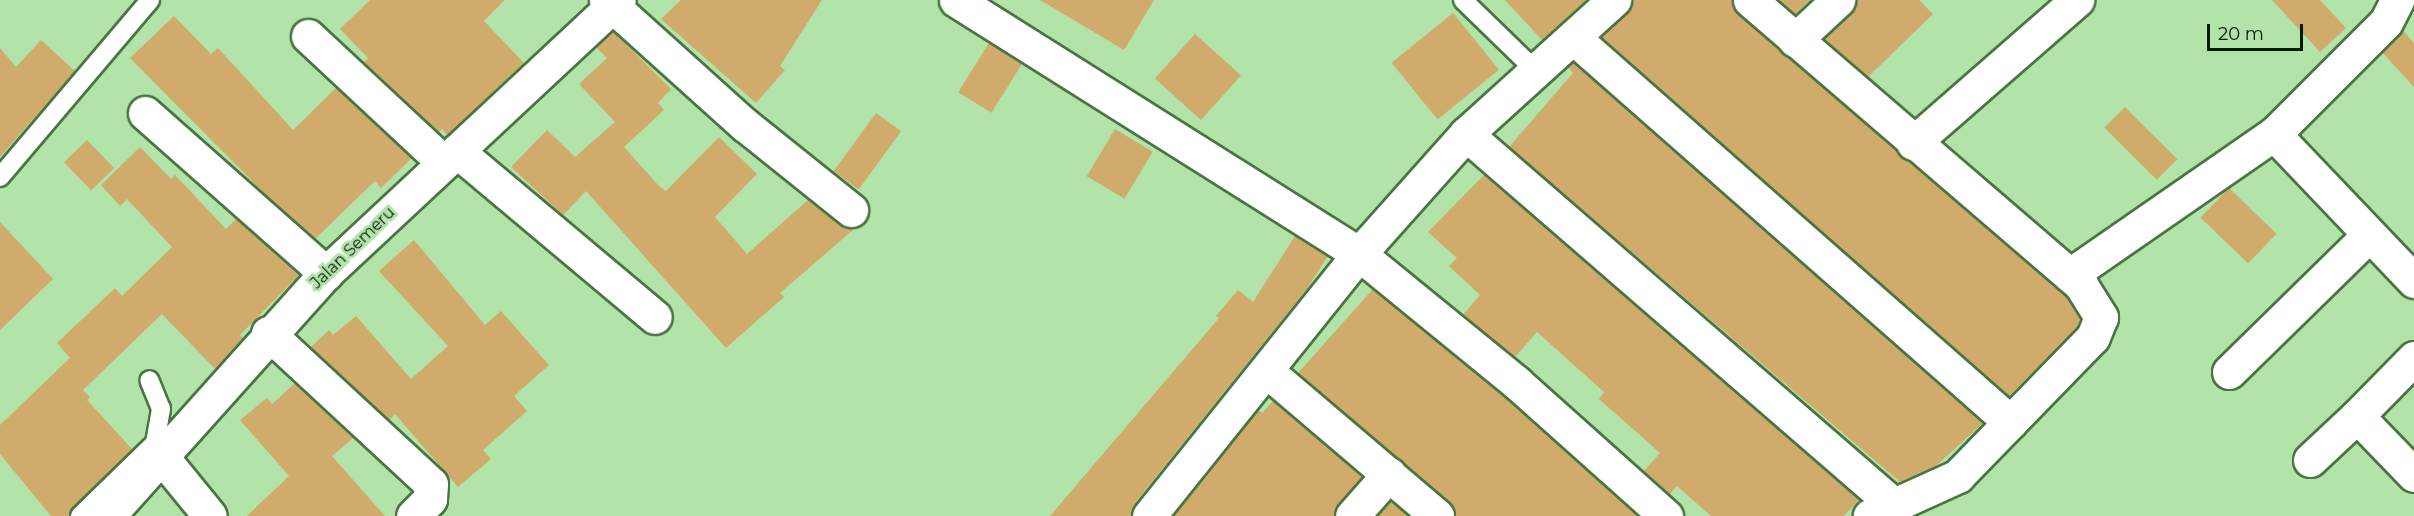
<!DOCTYPE html>
<style>
body{margin:0}
#map{position:relative;width:2414px;height:516px;overflow:hidden;background:#b2e3a9;font-family:Montserrat,sans-serif}
div>[style]{position:absolute}
[style*='--x']{left:calc(var(--x)*1px);top:calc(var(--y)*1px);width:calc(var(--w)*1px);rotate:calc(var(--a)*1deg)}
.building>*{inset:0;background:#d0ab6b;transform-origin:0 0}
.roads{filter:drop-shadow(2px 0 #497541) drop-shadow(-2px 0 #497541) drop-shadow(0 2px #497541) drop-shadow(0 -2px #497541)}
.lane>*{height:18px;margin:-9px;padding:0 9px;transform-origin:9px;border-radius:9px;background:#fff}
.street>*{height:33px;margin:-16.5px;padding:0 16.5px;transform-origin:16.5px;border-radius:16.5px;background:#fff}
span{translate:-50% -50%;white-space:nowrap;text-align:center;line-height:1.15;-webkit-text-stroke:6px #b2e3a9;paint-order:stroke}
.street-label{font-size:16px;color:#081a05}
.scale{position:absolute;left:2207px;top:24px;width:96px;height:27px;box-sizing:border-box;border:3px solid #081a05;border-top:0;padding-left:8px;font-size:18px;line-height:21px;white-space:nowrap;color:#081a05;-webkit-text-stroke:4px #b2e3a9;paint-order:stroke}
</style>
<div id="map">
<div class="building">
<div style="clip-path:polygon(370px 0,505px 0,484px 21px,524px 63px,447px 135px,442px 129px,439px 132px,364px 62px,368px 58px,340px 29px)"></div>
<div style="clip-path:polygon(681px 0,822px 0,780px 66px,785px 70px,756px 103px,661px 19px)"></div>
<div style="clip-path:polygon(1040px 0,1154px 0,1124px 50px)"></div>
<div style="clip-path:polygon(1505px 0,1586px 0,1542px 40px)"></div>
<div style="clip-path:polygon(1632px 0,1732px 0,1738px 14px,2067px 297px,2080px 319px,2077px 327px,2009px 396px,1601px 37px,1627px 14px)"></div>
<div style="clip-path:polygon(1779px 0,1810px 0,1795px 14px)"></div>
<div style="clip-path:polygon(1856px 0,1919px 0,1933px 14px,1868px 77px,1824px 39px,1851px 14px)"></div>
<div style="clip-path:polygon(2272px 0,2320px 0,2346px 28px,2320px 52px)"></div>
<div style="left:1453px;top:13px;width:73px;height:79px;rotate:51deg"></div>
<div style="clip-path:polygon(174px 16px,211px 54px,218px 48px,293px 130px,336px 88px,412px 158px,381px 188px,375px 181px,315px 239px,263px 192px,130px 58px)"></div>
<div style="clip-path:polygon(613px 31px,671px 89px,658px 103px,664px 110px,624px 147px,658px 185px,666px 191px,719px 137px,757px 174px,715px 217px,747px 254px,808px 200px,839px 225px,854px 229px,780px 293px,784px 297px,726px 348px,586px 191px,563px 215px,511px 167px,547px 130px,575px 157px,615px 122px,579px 84px,607px 58px,596px 47px)"></div>
<div style="clip-path:polygon(2403px 31px,2414px 43px,2414px 87px,2382px 52px)"></div>
<div style="left:1195px;top:34px;width:62px;height:60px;rotate:42deg"></div>
<div style="clip-path:polygon(41px 40px,75px 71px,0 157px,0 48px,16px 67px)"></div>
<div style="left:989px;top:43px;width:39px;height:58px;rotate:32deg"></div>
<div style="clip-path:polygon(1573px 62px,1983px 423px,1937px 465px,1900px 482px,1509px 147px,1573px 73px,1568px 67px)"></div>
<div style="left:2125px;top:107px;width:74px;height:29px;rotate:45deg"></div>
<div style="left:876px;top:113px;width:31px;height:72px;rotate:36deg"></div>
<div style="left:1115px;top:129px;width:44px;height:55px;rotate:31deg"></div>
<div style="left:87px;top:140px;width:39px;height:32px;rotate:46deg"></div>
<div style="clip-path:polygon(140px 147px,171px 179px,175px 175px,226px 229px,236px 219px,299px 275px,240px 335px,243px 338px,215px 369px,162px 314px,83px 390px,90px 397px,87px 400px,132px 449px,68px 516px,51px 516px,0 454px,0 425px,70px 358px,57px 343px,115px 288px,122px 296px,172px 247px,127px 199px,120px 206px,101px 185px)"></div>
<div style="clip-path:polygon(1484px 175px,1859px 499px,1844px 516px,1711px 516px,1677px 486px,1670px 494px,1644px 471px,1660px 453px,1599px 399px,1604px 392px,1537px 332px,1515px 357px,1463px 315px,1480px 295px,1449px 266px,1457px 258px,1428px 232px)"></div>
<div style="left:2229px;top:188px;width:66px;height:41px;rotate:44deg"></div>
<div style="clip-path:polygon(0 222px,53px 279px,0 330px)"></div>
<div style="clip-path:polygon(1295px 236px,1328px 256px,1306px 290px,1134px 504px,1131px 516px,1050px 516px,1219px 318px,1216px 316px,1238px 290px,1253px 302px)"></div>
<div style="clip-path:polygon(414px 240px,485px 325px,501px 311px,549px 365px,514px 396px,527px 411px,483px 450px,491px 459px,458px 487px,395px 414px,390px 420px,311px 347px,329px 330px,333px 335px,356px 316px,411px 379px,448px 346px,379px 271px)"></div>
<div style="clip-path:polygon(1373px 289px,1505px 397px,1638px 516px,1455px 516px,1449px 502px,1298px 373px)"></div>
<div style="clip-path:polygon(295px 383px,353px 438px,332px 456px,385px 516px,247px 516px,289px 476px,240px 420px,267px 398px,272px 404px)"></div>
<div style="clip-path:polygon(1273px 401px,1362px 477px,1338px 504px,1334px 516px,1173px 516px,1258px 410px,1262px 413px)"></div>
<div style="clip-path:polygon(1390px 501px,1408px 516px,1377px 516px)"></div>
</div>
<div class="roads">
<div class="lane">
<div style="--x:1463;--y:0;--w:100;--a:44.2"></div>
<div style="--x:0;--y:177;--w:232;--a:-49.7"></div>
<div style="--x:80;--y:516;--w:105;--a:-44.2"></div>
<div style="--x:155;--y:443;--w:35;--a:-80"></div>
<div style="--x:161;--y:409;--w:31;--a:-112"></div>
</div>
<div class="street">
<div style="--x:606;--y:0;--w:187;--a:42"></div>
<div style="--x:745;--y:125;--w:136;--a:38.7"></div>
<div style="--x:956;--y:0;--w:476;--a:32.2"></div>
<div style="--x:1359;--y:254;--w:204;--a:39.2"></div>
<div style="--x:1517;--y:383;--w:200;--a:41.8"></div>
<div style="--x:1750;--y:0;--w:437;--a:40.7"></div>
<div style="--x:2081;--y:285;--w:38;--a:58"></div>
<div style="--x:2101;--y:317;--w:22;--a:112"></div>
<div style="--x:2093;--y:337;--w:194;--a:134.2"></div>
<div style="--x:1958;--y:476;--w:97;--a:155.6"></div>
<div style="--x:308;--y:36;--w:185;--a:43"></div>
<div style="--x:1575;--y:39;--w:580;--a:41.36"></div>
<div style="--x:1795;--y:40;--w:59;--a:-42.9"></div>
<div style="--x:145;--y:113;--w:242;--a:41.5"></div>
<div style="--x:1466;--y:134;--w:566;--a:40.92"></div>
<div style="--x:2274;--y:134;--w:203;--a:46.4"></div>
<div style="--x:1913;--y:143;--w:218;--a:-41.1"></div>
<div style="--x:457;--y:151;--w:258;--a:40"></div>
<div style="--x:2070;--y:275;--w:248;--a:-34.7"></div>
<div style="--x:2274;--y:134;--w:158;--a:-45"></div>
<div style="--x:2386;--y:22;--w:25;--a:-63"></div>
<div style="--x:268;--y:333;--w:222;--a:42.8"></div>
<div style="--x:431;--y:484;--w:15;--a:94"></div>
<div style="--x:430;--y:499;--w:24;--a:135"></div>
<div style="--x:2414;--y:358;--w:81;--a:134.5"></div>
<div style="--x:2357;--y:416;--w:82;--a:46"></div>
<div style="--x:1268;--y:372;--w:222;--a:40.4"></div>
<div style="--x:2229;--y:372;--w:196;--a:-44.4"></div>
<div style="--x:161;--y:456;--w:77;--a:50.8"></div>
<div style="--x:2310;--y:460;--w:64;--a:-43.1"></div>
<div style="--x:108;--y:516;--w:326;--a:-48.1"></div>
<div style="--x:326;--y:273;--w:400;--a:-43"></div>
<div style="--x:1149;--y:516;--w:336;--a:-51.3"></div>
<div style="--x:1359;--y:254;--w:161;--a:-48.3"></div>
<div style="--x:1466;--y:134;--w:200;--a:-42.2"></div>
<div style="--x:1352;--y:516;--w:56;--a:-48.6"></div>
</div>
</div>
<div class="street-label">
<span style="left:353px;top:248px;rotate:-44deg">Jalan Semeru</span>
</div>
<div class="scale">20 m</div>
</div>
